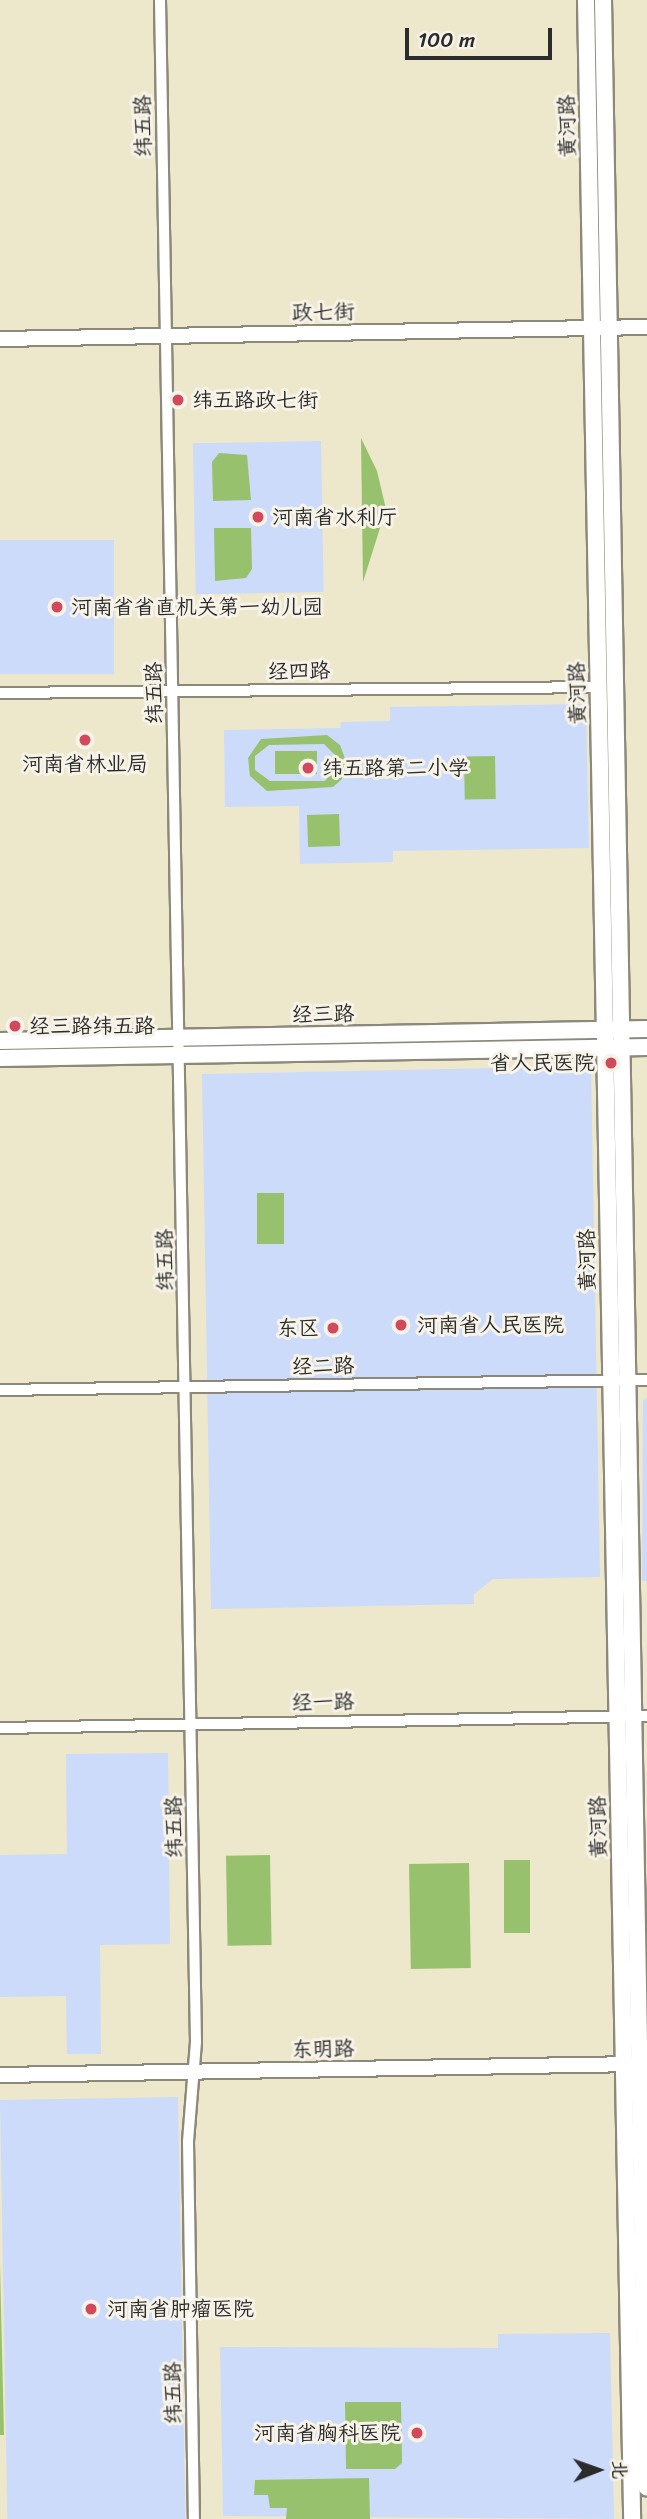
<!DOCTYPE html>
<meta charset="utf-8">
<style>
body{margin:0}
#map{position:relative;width:647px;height:2519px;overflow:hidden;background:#ede7cb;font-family:Sriracha,"LXGW WenKai TC",sans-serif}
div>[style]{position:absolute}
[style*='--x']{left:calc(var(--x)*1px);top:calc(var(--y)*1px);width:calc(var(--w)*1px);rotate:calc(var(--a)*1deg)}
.built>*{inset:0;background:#ccdbf9;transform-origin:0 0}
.green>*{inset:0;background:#98c16d;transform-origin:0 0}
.roads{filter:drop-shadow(2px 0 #8c897b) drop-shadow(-2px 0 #8c897b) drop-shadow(0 2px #8c897b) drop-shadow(0 -2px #8c897b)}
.minor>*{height:10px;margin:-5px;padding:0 5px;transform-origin:5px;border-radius:5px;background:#fff}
.tertiary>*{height:14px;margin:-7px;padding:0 7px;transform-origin:7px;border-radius:7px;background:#fff}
.secondary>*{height:16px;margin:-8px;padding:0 8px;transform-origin:8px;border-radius:8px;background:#fff}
.dots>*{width:19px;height:19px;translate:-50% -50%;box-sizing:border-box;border:4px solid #f7f3e8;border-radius:50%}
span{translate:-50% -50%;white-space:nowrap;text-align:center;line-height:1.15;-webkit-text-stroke:6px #f7f3e8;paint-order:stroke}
.street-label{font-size:21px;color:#2b2b2b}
.poi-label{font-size:21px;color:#2b2b2b}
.left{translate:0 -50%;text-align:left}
.right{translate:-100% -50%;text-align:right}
.north{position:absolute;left:563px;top:2435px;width:70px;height:70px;-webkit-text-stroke:5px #f7f3e8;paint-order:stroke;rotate:89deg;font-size:19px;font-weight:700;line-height:28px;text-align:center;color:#2b2b2b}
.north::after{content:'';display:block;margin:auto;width:24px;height:32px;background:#2b2b2b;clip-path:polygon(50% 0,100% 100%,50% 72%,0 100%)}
.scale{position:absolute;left:405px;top:28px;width:147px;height:32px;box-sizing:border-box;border:4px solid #2b2b2b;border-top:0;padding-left:9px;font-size:21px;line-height:24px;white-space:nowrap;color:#2b2b2b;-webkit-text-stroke:5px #f7f3e8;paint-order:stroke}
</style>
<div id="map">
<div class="built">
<div style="left:321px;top:441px;width:151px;height:128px;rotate:89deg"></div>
<div style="left:114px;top:540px;width:134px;height:114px;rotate:90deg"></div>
<div style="clip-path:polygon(586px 704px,589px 848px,393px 851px,393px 862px,300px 864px,299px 806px,225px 807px,224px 730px,340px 728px,341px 722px,390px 721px,390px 707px)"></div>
<div style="clip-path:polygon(591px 1066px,600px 1577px,493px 1579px,474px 1594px,474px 1604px,211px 1609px,202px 1074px)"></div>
<div style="clip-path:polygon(647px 1397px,647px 1581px,642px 1581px,643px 1401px)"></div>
<div style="clip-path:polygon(168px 1753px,170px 1944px,100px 1945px,101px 2054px,67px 2054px,66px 1996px,0 1997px,0 1855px,67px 1854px,66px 1754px)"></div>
<div style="left:178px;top:2097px;width:422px;height:178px;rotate:89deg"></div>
<div style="clip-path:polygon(610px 2333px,614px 2519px,223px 2516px,220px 2347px,498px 2348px,498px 2334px)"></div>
</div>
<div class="green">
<div style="clip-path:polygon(361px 438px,377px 471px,386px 509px,363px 582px)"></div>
<div style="clip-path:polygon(219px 453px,247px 455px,251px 500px,213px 501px,212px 462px)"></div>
<div style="clip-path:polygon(214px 528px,251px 528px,252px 569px,246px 578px,215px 581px)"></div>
<div style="clip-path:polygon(evenodd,327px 735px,340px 745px,346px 761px,342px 779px,333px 787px,267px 791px,250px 776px,248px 758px,261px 739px,327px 735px,324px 744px,336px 756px,338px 766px,325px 781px,270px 781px,255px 770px,255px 756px,269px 745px,324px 744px)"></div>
<div style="left:317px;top:751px;width:23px;height:42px;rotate:90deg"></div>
<div style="left:495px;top:756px;width:43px;height:31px;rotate:89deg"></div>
<div style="left:339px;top:814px;width:32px;height:32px;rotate:88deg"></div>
<div style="left:257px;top:1193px;width:27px;height:51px"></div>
<div style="left:270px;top:1855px;width:90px;height:44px;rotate:89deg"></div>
<div style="left:504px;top:1860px;width:26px;height:73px"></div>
<div style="left:469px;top:1863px;width:105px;height:60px;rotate:89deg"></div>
<div style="clip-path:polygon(0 2265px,4px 2435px,0 2435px)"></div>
<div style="clip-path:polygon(345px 2402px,401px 2402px,402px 2463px,395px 2469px,346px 2469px)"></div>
<div style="clip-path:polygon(369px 2478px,370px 2519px,286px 2519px,287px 2508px,270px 2508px,268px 2495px,254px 2495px,255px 2480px)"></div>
</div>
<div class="roads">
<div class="minor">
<div style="--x:160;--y:0;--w:2042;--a:88.99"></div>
<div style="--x:196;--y:2042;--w:100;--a:94.6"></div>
<div style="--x:188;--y:2142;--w:377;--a:89.1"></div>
<div style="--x:0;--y:693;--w:598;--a:-0.57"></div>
<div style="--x:0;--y:1390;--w:647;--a:-0.89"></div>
<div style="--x:0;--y:1728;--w:647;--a:-1.06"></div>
</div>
<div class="tertiary">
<div style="--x:0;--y:339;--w:647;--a:-1.06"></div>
<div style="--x:0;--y:2075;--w:635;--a:-0.99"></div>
</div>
<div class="secondary">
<div style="--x:586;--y:0;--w:2519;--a:88.95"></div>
<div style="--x:603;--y:0;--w:2488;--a:88.99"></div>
<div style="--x:0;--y:1041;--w:647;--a:-1.06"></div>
<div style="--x:0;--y:1058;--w:647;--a:-0.97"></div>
</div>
</div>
<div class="dots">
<div style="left:178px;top:400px;background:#d1495b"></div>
<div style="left:258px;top:517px;background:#d1495b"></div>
<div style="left:57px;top:607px;background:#d1495b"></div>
<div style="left:85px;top:740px;background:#d1495b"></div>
<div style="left:308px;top:768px;background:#d1495b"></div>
<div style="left:15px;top:1026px;background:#d1495b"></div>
<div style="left:611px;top:1063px;background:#d1495b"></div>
<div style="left:401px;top:1325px;background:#d1495b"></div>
<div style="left:333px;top:1328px;background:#d1495b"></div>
<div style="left:91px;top:2309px;background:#d1495b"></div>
<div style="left:417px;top:2433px;background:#d1495b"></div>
</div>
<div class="street-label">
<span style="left:143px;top:126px;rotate:-91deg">纬五路</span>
<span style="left:567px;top:126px;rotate:-91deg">黄河路</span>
<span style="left:323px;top:312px;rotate:-1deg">政七街</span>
<span style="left:299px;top:671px;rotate:-1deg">经四路</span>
<span style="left:154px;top:693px;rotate:-91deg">纬五路</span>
<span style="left:577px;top:693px;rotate:-91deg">黄河路</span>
<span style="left:323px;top:1014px;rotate:-1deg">经三路</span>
<span style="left:165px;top:1260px;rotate:-91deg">纬五路</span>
<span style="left:587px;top:1260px;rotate:-91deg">黄河路</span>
<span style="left:323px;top:1366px;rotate:-1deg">经二路</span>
<span style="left:323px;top:1702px;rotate:-1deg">经一路</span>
<span style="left:174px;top:1827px;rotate:-91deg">纬五路</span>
<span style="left:598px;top:1827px;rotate:-91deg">黄河路</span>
<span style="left:323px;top:2049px;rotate:-1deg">东明路</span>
<span style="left:173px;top:2393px;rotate:-91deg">纬五路</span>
</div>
<div class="poi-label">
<span class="left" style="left:192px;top:400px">纬五路政七街</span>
<span class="left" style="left:272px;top:517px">河南省水利厅</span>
<span class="left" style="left:71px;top:607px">河南省省直机关第一幼儿园</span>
<span style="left:85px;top:764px">河南省林业局</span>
<span class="left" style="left:322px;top:768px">纬五路第二小学</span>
<span class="left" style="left:29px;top:1026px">经三路纬五路</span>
<span class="right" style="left:595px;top:1063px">省人民医院</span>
<span class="left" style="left:417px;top:1325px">河南省人民医院</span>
<span class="right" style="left:319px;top:1328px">东区</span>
<span class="left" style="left:107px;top:2309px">河南省肿瘤医院</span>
<span class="right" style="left:401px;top:2433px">河南省胸科医院</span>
</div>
<div class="north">北</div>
<div class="scale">100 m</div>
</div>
